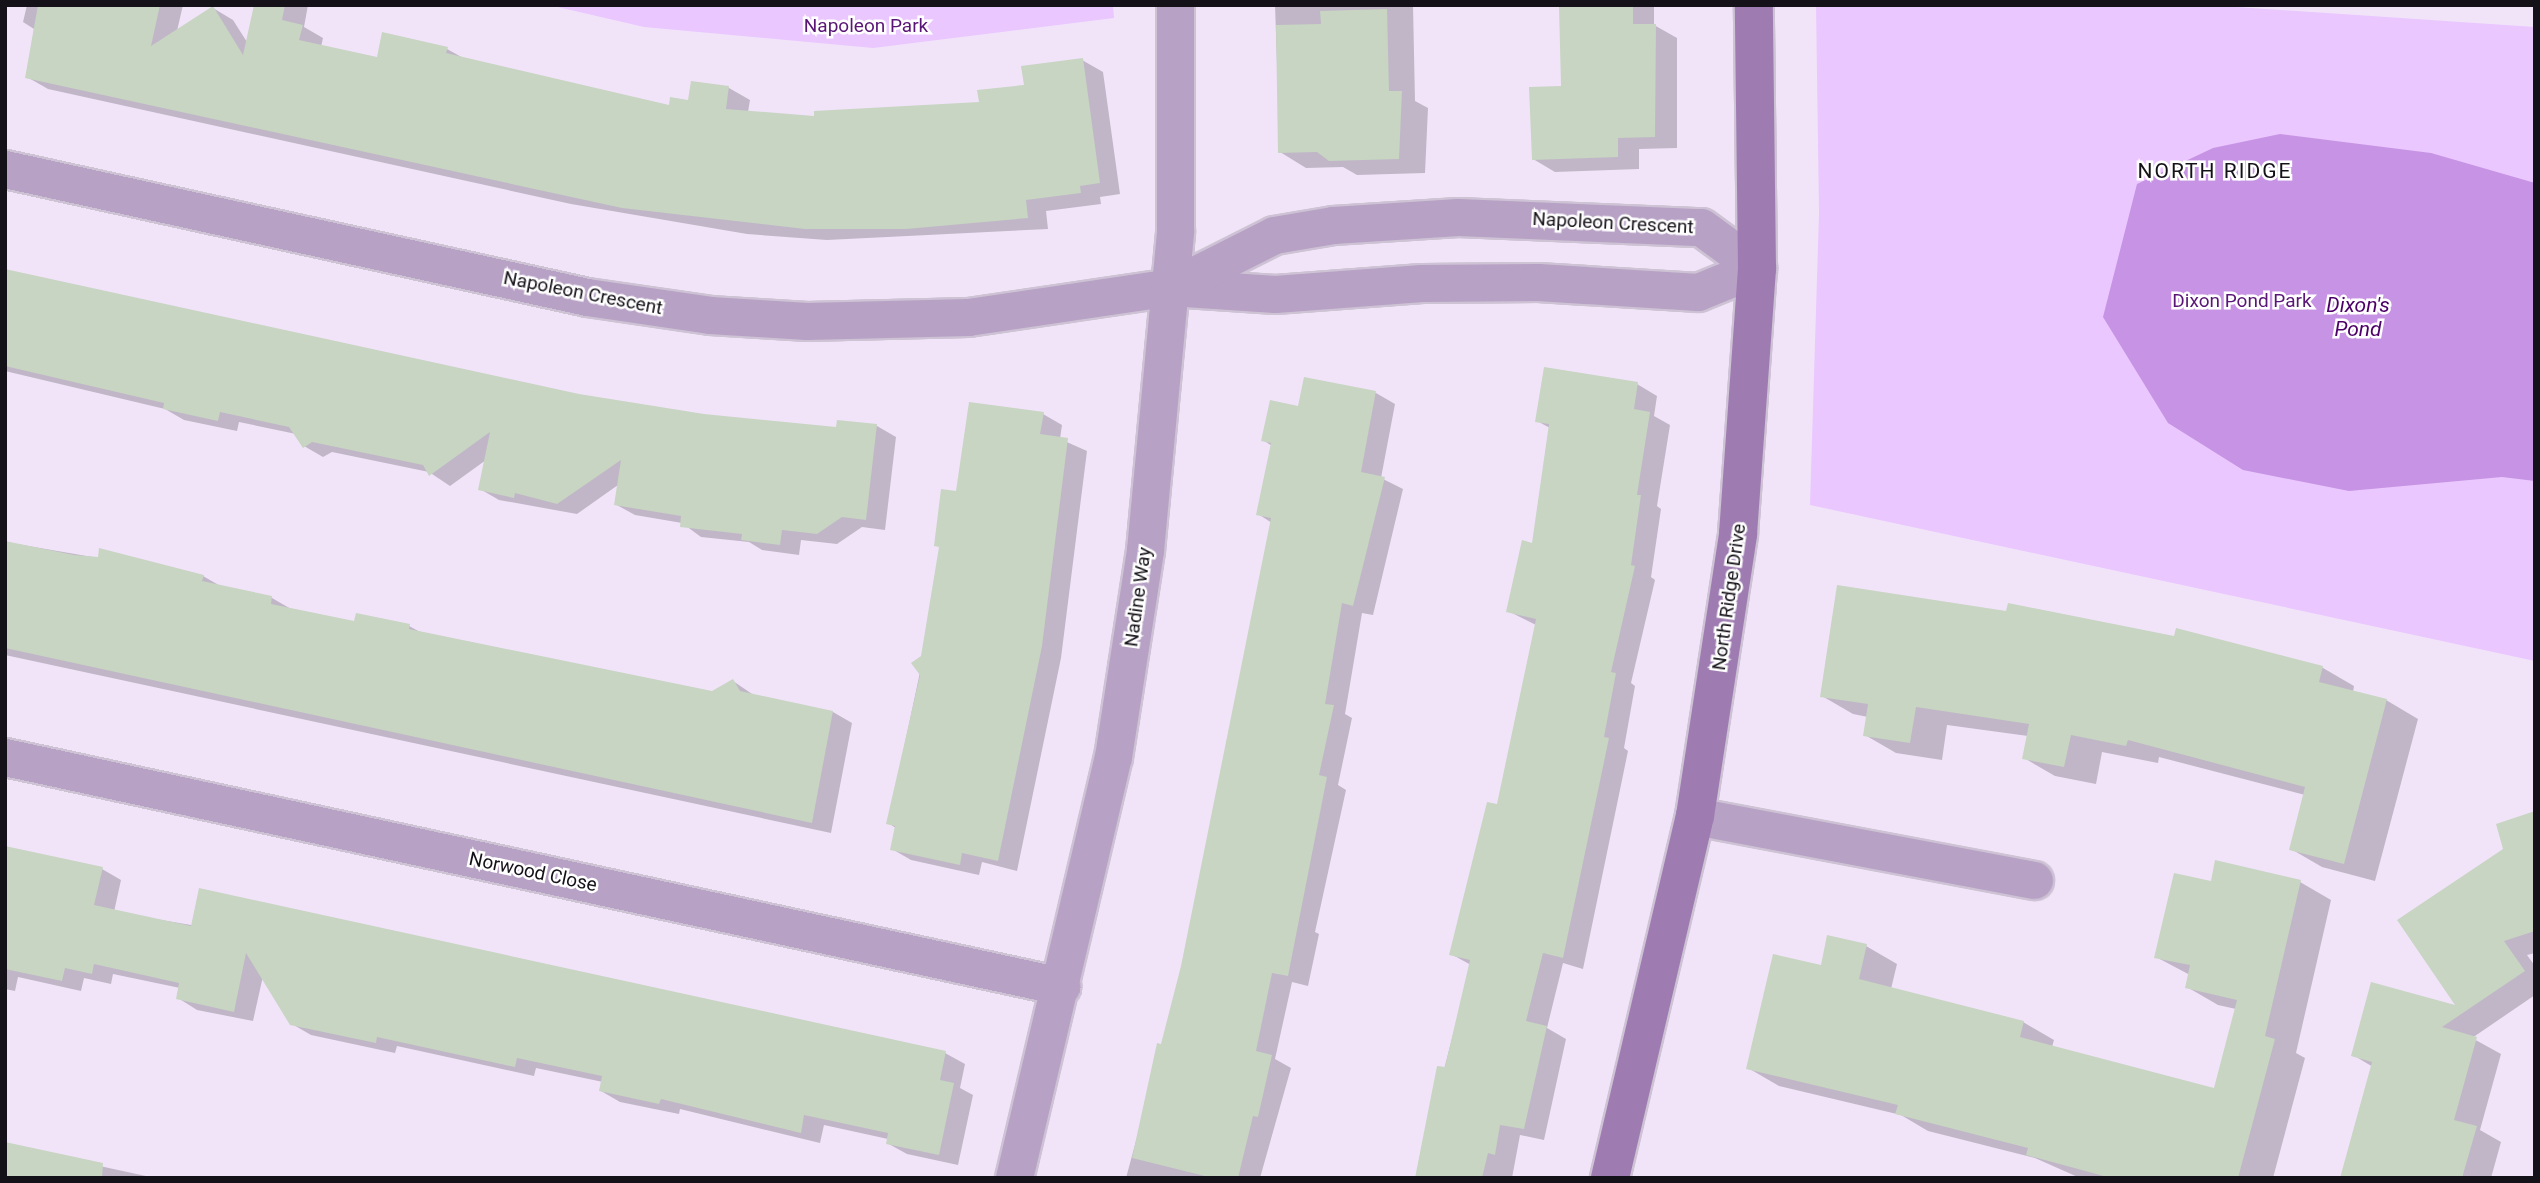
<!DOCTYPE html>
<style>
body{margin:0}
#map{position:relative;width:2540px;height:1183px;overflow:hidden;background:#f1e4f9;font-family:Roboto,sans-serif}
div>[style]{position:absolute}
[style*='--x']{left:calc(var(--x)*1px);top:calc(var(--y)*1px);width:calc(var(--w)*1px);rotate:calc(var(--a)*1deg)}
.green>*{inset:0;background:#eac7fe}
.water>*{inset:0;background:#c793e4}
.shadow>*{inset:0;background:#0003}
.building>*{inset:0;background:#c7d5c2}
.roads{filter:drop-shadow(2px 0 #cec2d5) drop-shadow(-2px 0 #cec2d5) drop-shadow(0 2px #cec2d5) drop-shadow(0 -2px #cec2d5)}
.street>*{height:37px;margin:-18.5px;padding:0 18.5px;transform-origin:18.5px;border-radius:18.5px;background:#b7a1c5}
.secondary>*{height:38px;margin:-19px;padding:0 19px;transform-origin:19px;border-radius:19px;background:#9e7cb1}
span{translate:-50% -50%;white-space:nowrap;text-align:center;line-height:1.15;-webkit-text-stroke:5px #fff;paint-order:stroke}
.park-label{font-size:19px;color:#5a1676}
.street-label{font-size:19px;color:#151118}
.neighbourhood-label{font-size:21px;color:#151118;letter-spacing:2px}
.water-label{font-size:21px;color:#4c0068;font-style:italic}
.frame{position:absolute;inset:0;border:7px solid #151118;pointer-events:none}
</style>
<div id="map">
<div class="green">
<div style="clip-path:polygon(549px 5px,1113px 5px,1114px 18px,873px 48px,644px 27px)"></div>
<div style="clip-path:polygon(1816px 5px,2207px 5px,2535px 27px,2535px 661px,1810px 505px,1819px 213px)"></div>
</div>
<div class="water">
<div style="clip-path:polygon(2280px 134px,2431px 153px,2535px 183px,2535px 481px,2502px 477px,2349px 491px,2243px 470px,2168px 423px,2103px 317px,2137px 184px,2213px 148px)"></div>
</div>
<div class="shadow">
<div style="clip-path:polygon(27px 5px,183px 5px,177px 31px,213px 8px,233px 20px,247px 42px,256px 5px,308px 5px,304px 27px,323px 38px,321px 47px,378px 59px,447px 49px,465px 59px,671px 107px,690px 102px,692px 82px,729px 88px,750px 100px,748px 112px,816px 118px,980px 104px,1082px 60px,1103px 72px,1120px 194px,1100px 197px,1101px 204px,1046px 211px,1048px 229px,827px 240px,747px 234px,571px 204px,48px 89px,27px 77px,34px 29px,23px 22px)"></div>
<div style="clip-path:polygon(1275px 5px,1413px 5px,1415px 101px,1428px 108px,1425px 173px,1357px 175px,1343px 167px,1306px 168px,1280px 152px)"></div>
<div style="clip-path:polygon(1561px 5px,1654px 5px,1654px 25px,1677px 38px,1677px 148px,1639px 149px,1639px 169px,1555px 172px,1533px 159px,1562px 87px)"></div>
<div style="clip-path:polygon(5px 271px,578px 396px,704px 416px,838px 429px,839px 422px,877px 426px,896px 437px,885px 530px,862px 527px,837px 544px,801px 540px,799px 555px,762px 550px,749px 542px,701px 537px,682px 523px,635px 515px,615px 504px,618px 485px,577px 514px,499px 500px,480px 489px,486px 460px,450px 486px,429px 472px,332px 452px,323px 457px,304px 446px,296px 434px,239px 422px,237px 431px,184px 420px,165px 409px,5px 371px)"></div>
<div style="clip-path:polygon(1306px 379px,1376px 393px,1395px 404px,1381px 478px,1403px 489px,1373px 615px,1362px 613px,1345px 714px,1352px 718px,1338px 785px,1346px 790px,1315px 932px,1319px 934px,1308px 986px,1292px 982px,1275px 1059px,1291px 1068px,1260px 1178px,1126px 1178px,1183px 966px,1272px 523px,1258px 514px,1272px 446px,1263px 440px,1300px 408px)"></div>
<div style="clip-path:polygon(1637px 384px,1657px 396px,1654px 416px,1670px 425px,1657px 506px,1661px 509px,1651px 577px,1655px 580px,1631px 683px,1635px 686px,1624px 748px,1628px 751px,1583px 969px,1563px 963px,1547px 1028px,1566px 1039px,1544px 1140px,1520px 1135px,1512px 1178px,1416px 1178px,1471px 965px,1451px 954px,1498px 806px,1536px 625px,1508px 611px,1533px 545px,1550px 428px,1537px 421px)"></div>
<div style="clip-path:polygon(1043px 414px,1062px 425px,1060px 439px,1087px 451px,1061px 658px,1017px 871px,982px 862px,979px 875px,911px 860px,892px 849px,896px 828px,888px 823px,958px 493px)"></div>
<div style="clip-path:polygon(5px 542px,203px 576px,222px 587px,272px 598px,291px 609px,355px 623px,409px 626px,422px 633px,712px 693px,733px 681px,755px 696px,833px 712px,852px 723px,831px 833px,5px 655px)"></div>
<div style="clip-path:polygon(2177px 630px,2323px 668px,2354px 686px,2353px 692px,2386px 700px,2418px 719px,2375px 881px,2322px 867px,2291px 849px,2305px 795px,2159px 757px,2158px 763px,2102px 752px,2096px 784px,2055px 776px,2024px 758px,2028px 736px,1947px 725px,1942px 760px,1896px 753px,1865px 735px,1868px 717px,1853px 714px,1822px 696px,2175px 638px)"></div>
<div style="clip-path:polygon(2535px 813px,2535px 953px,2527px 955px,2535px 966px,2535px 995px,2472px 1038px,2501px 1054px,2480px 1130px,2501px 1142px,2491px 1178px,2470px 1178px,2378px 1150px,2373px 1067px,2353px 1055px,2459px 1008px,2505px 849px)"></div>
<div style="clip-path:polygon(5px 848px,102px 869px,121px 880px,114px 912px,945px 1053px,965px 1064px,960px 1088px,973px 1095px,958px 1165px,907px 1154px,887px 1143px,888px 1139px,824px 1125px,820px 1143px,680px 1109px,679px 1114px,620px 1102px,601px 1091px,603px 1082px,536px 1068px,534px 1076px,397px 1046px,395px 1053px,311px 1035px,292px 1024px,263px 976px,253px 1021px,197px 1010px,178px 998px,180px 988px,113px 974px,111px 984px,84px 978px,81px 991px,18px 977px,15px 991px,5px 989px)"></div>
<div style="clip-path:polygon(2300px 882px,2331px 900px,2296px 1053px,2305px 1058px,2273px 1178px,2080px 1178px,2035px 1158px,1928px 1131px,1901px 1115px,1779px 1086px,1748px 1068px,1822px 967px,1866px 946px,1897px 964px,1891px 989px,2023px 1022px,2054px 1040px,2052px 1047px,2215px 1090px,2236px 1009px,2218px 1005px,2187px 987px,2190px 975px,2156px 957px,2212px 883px)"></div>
<div style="clip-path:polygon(49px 1155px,155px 1178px,5px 1178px)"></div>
</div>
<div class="building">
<div style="clip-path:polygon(38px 5px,160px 5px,151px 46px,213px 6px,243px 55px,254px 5px,285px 5px,282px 20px,303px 25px,299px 40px,377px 57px,382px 32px,448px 47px,446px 53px,669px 105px,670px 97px,688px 100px,691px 81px,729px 86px,726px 109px,814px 116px,814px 111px,979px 102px,977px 90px,1024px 85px,1021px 66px,1083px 58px,1100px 183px,1080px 186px,1081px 193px,1026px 200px,1028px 218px,906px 229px,805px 229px,622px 208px,25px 78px)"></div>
<div style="clip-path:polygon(1559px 5px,1633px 5px,1633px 24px,1656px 24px,1655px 137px,1618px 138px,1618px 157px,1532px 160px,1529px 87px,1561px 86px)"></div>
<div style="clip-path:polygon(1387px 9px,1389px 91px,1402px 91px,1399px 159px,1329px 161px,1317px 152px,1278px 153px,1276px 25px,1321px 24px,1320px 11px)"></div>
<div style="clip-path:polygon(5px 269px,579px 394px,704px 414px,836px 427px,837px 420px,877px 424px,866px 520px,842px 517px,817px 534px,782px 530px,780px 545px,741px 540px,742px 534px,680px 527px,681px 516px,614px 505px,621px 460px,557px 504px,515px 493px,514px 498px,478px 490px,490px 432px,429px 476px,423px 465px,312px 442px,303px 448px,289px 427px,220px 412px,218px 421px,163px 409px,164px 403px,5px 366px)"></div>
<div style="clip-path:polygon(1544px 367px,1638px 382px,1634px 409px,1650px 412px,1637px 495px,1641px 495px,1631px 565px,1635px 566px,1611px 672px,1616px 673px,1604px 737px,1609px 738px,1563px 958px,1543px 953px,1526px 1021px,1547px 1026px,1524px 1129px,1500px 1125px,1495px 1155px,1488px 1153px,1482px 1178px,1415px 1178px,1437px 1066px,1445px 1067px,1470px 960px,1449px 955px,1487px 802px,1497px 804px,1536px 619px,1506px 612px,1522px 540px,1532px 543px,1549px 424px,1535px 422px)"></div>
<div style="clip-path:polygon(1304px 377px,1376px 391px,1361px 472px,1385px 477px,1353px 606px,1342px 603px,1325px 704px,1334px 705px,1319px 775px,1327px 777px,1288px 976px,1272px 973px,1256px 1051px,1272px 1055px,1258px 1117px,1253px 1116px,1238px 1178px,1213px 1178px,1132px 1158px,1157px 1043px,1161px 1044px,1181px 966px,1271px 518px,1256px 515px,1271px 443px,1261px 441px,1270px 400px,1298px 406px)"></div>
<div style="clip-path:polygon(969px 402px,1044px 412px,1040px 434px,1068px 438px,1042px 646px,998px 861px,962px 853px,960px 865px,890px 850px,895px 826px,886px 824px,920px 675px,911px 663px,921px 656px,939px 547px,934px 546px,941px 489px,956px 491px)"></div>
<div style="clip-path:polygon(5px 541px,74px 555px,98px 557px,99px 548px,204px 575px,202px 581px,272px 596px,271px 604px,354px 621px,356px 613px,410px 624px,409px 629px,712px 691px,733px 679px,740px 691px,833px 711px,812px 823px,5px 648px)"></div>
<div style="clip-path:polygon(1837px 585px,2006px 611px,2008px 603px,2174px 636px,2176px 628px,2323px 666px,2319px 682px,2387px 699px,2344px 864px,2289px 850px,2305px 787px,2128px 740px,2126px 746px,2071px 735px,2064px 767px,2022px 759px,2029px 724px,1916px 707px,1910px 743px,1863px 736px,1868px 704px,1820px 697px)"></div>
<div style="clip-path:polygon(2535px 811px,2535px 931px,2504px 941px,2525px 971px,2442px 1027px,2477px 1037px,2454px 1120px,2477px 1126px,2462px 1178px,2340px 1178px,2372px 1062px,2351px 1056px,2371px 982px,2455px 1005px,2397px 920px,2503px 849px,2496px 824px)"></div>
<div style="clip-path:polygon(5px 846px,103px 867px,94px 905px,191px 926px,199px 888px,946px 1051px,940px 1080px,954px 1083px,939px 1155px,886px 1144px,888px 1133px,804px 1115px,801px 1133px,661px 1099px,659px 1104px,599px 1091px,602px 1076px,517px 1058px,515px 1067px,377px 1037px,376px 1043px,290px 1025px,246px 953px,234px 1012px,176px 999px,179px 983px,94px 964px,92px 974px,65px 968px,62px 981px,5px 969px)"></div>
<div style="clip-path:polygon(2215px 860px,2301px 880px,2265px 1036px,2275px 1039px,2238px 1178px,2111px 1178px,2026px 1155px,2028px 1148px,1895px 1114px,1898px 1105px,1746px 1069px,1773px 954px,1821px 965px,1827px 935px,1867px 944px,1859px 979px,2024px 1021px,2020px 1037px,2214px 1088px,2237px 1000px,2185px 988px,2190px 965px,2154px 958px,2174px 873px,2211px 881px)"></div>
<div style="clip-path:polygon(5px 1142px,103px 1163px,102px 1178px,5px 1178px)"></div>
</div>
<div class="roads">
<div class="street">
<div style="--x:5;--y:169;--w:596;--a:12.4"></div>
<div style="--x:587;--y:297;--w:124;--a:8.3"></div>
<div style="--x:710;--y:315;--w:97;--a:3.5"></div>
<div style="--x:807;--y:321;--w:161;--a:-1.4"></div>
<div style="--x:968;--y:317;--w:204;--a:-8.4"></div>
<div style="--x:1170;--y:287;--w:105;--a:3.8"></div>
<div style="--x:1275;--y:294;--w:147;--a:-4.3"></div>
<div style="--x:1422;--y:283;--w:116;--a:-0.5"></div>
<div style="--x:1538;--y:282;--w:160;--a:3.6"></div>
<div style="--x:1698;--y:292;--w:64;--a:-22.1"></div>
<div style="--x:1171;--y:287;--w:115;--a:-26.8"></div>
<div style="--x:1274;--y:235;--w:60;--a:-9.6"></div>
<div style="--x:1333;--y:225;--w:125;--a:-3.7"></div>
<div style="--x:1458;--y:217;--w:243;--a:2.4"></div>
<div style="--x:1701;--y:227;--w:69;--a:36.2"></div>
<div style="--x:5;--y:757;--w:1081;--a:12.24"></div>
<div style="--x:1695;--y:816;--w:345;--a:10.7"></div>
<div style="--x:1014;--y:1178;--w:432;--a:-76.8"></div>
<div style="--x:1113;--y:757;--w:209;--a:-81.2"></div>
<div style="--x:1145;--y:550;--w:321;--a:-84.6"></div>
<div style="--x:1175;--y:230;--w:225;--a:-90"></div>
</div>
<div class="secondary">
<div style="--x:1610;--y:1178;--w:372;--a:-76.8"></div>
<div style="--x:1695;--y:816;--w:285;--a:-81.3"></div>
<div style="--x:1738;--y:534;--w:267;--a:-85.9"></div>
<div style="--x:1757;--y:268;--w:263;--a:-90.7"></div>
</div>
</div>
<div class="park-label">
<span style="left:866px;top:26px">Napoleon Park</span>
<span style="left:2242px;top:301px">Dixon Pond Park</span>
</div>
<div class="street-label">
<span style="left:1613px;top:223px;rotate:3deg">Napoleon Crescent</span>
<span style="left:583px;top:293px;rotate:11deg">Napoleon Crescent</span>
<span style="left:1138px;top:597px;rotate:-82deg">Nadine Way</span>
<span style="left:1729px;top:597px;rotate:-82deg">North Ridge Drive</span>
<span style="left:533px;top:872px;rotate:12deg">Norwood Close</span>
</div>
<div class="neighbourhood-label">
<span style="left:2215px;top:171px">NORTH RIDGE</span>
</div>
<div class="water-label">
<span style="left:2358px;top:317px">Dixon's<br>Pond</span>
</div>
<div class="frame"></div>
</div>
